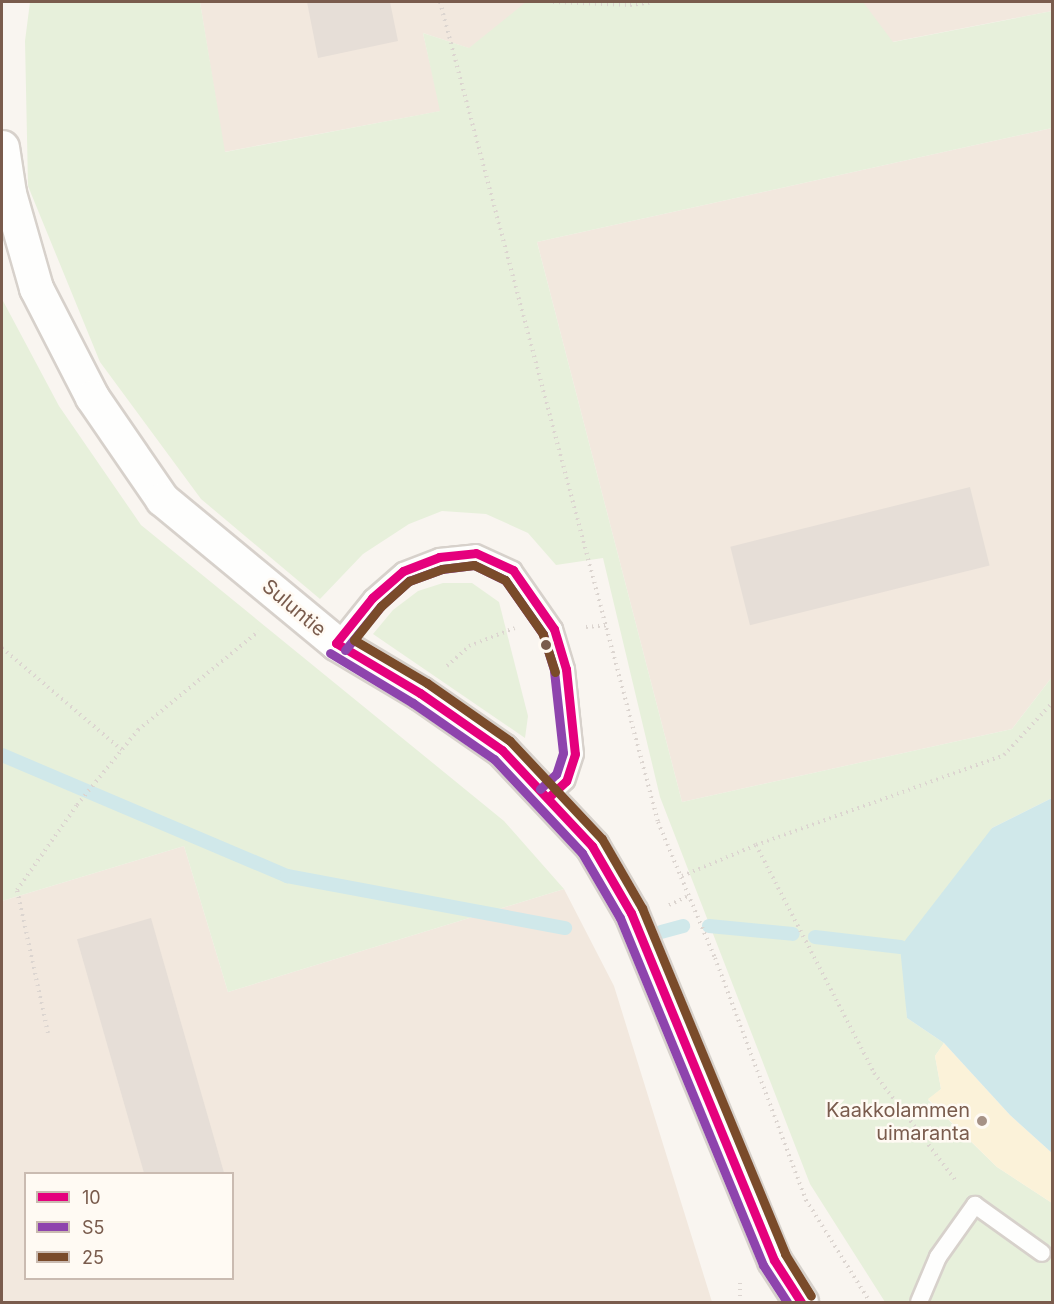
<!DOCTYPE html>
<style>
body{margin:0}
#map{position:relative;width:1054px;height:1304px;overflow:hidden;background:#f9f5f0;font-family:Inter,sans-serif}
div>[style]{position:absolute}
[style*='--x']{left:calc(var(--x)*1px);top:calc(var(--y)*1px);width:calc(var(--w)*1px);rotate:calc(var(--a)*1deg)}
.residential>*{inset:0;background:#f2e8de}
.green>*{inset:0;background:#e7f0db}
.sand>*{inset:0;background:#fbf2d9}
.water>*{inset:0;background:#d0e8ea}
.stream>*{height:14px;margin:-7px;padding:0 7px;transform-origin:7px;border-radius:7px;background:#d0e8ea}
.building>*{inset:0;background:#e6ded7;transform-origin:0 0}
.path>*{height:4px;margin-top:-2px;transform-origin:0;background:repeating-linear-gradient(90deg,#dcd5d0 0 1.5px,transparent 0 6px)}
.roads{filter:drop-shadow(2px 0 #d7d1cb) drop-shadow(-2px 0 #d7d1cb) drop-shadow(0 2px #d7d1cb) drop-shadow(0 -2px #d7d1cb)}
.lane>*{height:16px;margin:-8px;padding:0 8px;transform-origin:8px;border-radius:8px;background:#fefefd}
.street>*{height:33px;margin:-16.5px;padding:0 16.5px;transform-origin:16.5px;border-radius:16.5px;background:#fefefd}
.secondary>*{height:33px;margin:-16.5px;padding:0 16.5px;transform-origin:16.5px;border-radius:16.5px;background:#fefefd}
.bus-1>*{height:9px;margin:-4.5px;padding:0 4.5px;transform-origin:4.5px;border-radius:4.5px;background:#e5007d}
.bus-2>*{height:9px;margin:-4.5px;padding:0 4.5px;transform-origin:4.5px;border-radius:4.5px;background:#8e44ad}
.bus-3>*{height:9px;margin:-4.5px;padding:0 4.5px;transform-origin:4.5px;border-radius:4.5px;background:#7a4b2a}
.dots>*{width:16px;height:16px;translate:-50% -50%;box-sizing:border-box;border:3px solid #fffaf3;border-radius:50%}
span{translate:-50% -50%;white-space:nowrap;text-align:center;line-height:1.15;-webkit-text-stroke:5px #fffaf3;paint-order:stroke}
.street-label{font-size:20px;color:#7a5c4d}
.poi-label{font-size:20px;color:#7a5c4d}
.right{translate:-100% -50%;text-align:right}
.frame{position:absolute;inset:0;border:3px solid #7a5c4d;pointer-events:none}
.legend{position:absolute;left:24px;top:1172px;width:210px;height:108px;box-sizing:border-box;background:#fffaf3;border:2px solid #cabbb1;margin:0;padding:8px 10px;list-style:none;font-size:18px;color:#7a5c4d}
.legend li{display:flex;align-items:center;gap:12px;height:30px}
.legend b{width:30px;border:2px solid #cabbb1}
</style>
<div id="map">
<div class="residential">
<div style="clip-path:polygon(200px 2px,1052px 2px,1052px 11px,892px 42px,717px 130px,423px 33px,441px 111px,224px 152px)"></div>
<div style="clip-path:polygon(1052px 128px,1052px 677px,1012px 729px,682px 802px,537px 242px)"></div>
<div style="clip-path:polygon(evenodd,184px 846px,228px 992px,564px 889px,614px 986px,712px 1302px,2px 1302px,2px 901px,184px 846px,26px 1174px,232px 1174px,232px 1278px,26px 1278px,26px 1174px)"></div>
</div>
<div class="green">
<div style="clip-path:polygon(30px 2px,200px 2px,225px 152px,440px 111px,423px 33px,469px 48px,526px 2px,863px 2px,893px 42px,1052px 11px,1052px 128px,537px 242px,682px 802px,1012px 729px,1052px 677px,1052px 798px,992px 828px,906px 1001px,907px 1018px,944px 1043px,935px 1056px,941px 1089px,928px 1100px,997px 1167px,1052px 1203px,1052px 1302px,885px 1302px,810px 1184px,660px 797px,603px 558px,556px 565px,528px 533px,486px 514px,442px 511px,409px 524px,363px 554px,320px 599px,201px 499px,100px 362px,28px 186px,25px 41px)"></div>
<div style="clip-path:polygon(2px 299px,59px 406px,141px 525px,504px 821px,564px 889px,228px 992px,184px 846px,2px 901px)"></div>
<div style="clip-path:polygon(443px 583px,472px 583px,499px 602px,528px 716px,525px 738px,373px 634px,393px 610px,418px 591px)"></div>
</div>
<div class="sand">
<div style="clip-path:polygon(944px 1043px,1010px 1115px,1052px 1153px,1052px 1203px,997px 1167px,928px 1099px,941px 1089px,935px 1056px)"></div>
</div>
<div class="water">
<div style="clip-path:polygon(1052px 798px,1052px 1153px,1010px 1115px,944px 1043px,907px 1018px,900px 947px,992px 828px)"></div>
</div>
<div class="stream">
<div style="--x:2;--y:755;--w:310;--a:23"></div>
<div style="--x:287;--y:876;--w:283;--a:10.6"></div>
<div style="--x:709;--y:926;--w:84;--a:5.4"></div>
<div style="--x:661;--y:932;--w:23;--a:-15"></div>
<div style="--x:815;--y:937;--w:86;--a:6.7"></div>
</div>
<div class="building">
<div style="clip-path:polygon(307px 2px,390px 2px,398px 41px,318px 58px)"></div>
<div style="left:970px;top:487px;width:81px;height:247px;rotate:76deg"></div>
<div style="left:151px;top:918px;width:266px;height:77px;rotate:74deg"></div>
</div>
<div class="path">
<div style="--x:440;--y:2;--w:848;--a:75.11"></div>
<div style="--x:658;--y:822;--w:147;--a:67.3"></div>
<div style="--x:715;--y:958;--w:259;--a:69.4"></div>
<div style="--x:806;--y:1200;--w:120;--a:57.9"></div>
<div style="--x:553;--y:2;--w:77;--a:2.2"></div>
<div style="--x:630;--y:5;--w:24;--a:-7"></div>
<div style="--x:586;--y:627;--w:21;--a:-5"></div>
<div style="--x:2;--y:648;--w:157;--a:40.4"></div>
<div style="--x:447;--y:666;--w:30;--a:-42"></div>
<div style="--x:469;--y:646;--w:49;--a:-21.4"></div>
<div style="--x:756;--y:845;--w:257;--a:62.6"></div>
<div style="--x:874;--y:1073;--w:136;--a:52.8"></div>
<div style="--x:682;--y:876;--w:80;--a:-22.7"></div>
<div style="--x:756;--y:845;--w:264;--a:-19.9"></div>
<div style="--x:1004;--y:755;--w:71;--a:-47.3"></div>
<div style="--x:669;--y:905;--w:23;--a:-25"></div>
<div style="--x:48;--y:1033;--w:146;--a:-102.2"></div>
<div style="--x:17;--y:890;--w:104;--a:-54.8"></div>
<div style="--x:77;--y:805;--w:97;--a:-50.9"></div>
<div style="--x:138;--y:730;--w:156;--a:-39.3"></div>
<div style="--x:740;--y:1302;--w:20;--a:-90"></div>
</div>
<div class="roads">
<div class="lane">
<div style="--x:336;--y:643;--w:58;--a:-51.3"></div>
<div style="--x:372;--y:598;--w:41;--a:-41.1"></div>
<div style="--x:403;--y:571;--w:39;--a:-21"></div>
<div style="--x:439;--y:557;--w:37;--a:-6"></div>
<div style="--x:476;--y:553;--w:41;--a:24.7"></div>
<div style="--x:513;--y:570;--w:72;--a:55.2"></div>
<div style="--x:554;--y:629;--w:42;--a:73.3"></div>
<div style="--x:566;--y:669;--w:85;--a:84"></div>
<div style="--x:575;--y:754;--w:28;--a:108"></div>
<div style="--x:566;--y:781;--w:25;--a:137"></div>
<div style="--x:919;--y:1302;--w:49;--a:-67.1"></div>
<div style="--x:938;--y:1257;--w:64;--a:-54.6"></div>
<div style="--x:975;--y:1205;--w:82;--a:35.6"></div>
</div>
<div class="street">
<div style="--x:2;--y:147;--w:47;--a:81.3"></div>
<div style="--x:9;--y:193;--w:99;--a:74.1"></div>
<div style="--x:36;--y:288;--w:123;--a:62.8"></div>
<div style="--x:92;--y:397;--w:124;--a:55.5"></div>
<div style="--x:162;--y:499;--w:226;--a:39.6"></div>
</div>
<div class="secondary">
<div style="--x:336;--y:643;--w:98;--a:30.8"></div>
<div style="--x:420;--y:693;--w:100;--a:34.8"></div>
<div style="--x:502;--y:750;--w:132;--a:46.8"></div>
<div style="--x:592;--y:846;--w:78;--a:59.8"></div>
<div style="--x:631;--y:913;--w:375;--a:67.6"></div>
<div style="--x:774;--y:1260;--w:50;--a:57.3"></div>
</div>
</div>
<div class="bus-1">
<div style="--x:336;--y:643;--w:98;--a:30.8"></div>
<div style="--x:420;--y:693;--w:100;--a:34.8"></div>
<div style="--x:502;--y:750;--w:132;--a:46.8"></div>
<div style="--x:592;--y:846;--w:78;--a:59.8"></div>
<div style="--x:631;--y:913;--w:375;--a:67.6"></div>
<div style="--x:774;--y:1260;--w:50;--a:57.3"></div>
<div style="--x:336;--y:643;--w:58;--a:-51.3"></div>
<div style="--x:372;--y:598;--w:41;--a:-41.1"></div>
<div style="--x:403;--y:571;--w:39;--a:-21"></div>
<div style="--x:439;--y:557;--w:37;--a:-6"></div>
<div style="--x:476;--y:553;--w:41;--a:24.7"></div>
<div style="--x:513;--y:570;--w:72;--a:55.2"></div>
<div style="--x:554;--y:629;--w:42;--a:73.3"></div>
<div style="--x:566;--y:669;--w:85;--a:84"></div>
<div style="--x:575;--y:754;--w:28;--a:108"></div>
<div style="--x:566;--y:781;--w:25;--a:137"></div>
</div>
<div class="bus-2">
<div style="--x:345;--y:650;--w:57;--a:-50.7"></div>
<div style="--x:381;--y:606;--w:38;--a:-42"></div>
<div style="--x:409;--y:581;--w:35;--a:-20"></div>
<div style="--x:442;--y:569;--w:32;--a:-7"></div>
<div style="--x:474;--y:565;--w:34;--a:26"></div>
<div style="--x:505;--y:580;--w:66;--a:54.9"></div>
<div style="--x:543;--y:634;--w:39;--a:73"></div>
<div style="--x:554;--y:671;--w:82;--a:83.7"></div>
<div style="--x:563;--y:753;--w:22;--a:108"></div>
<div style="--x:556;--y:774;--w:22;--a:137"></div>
<div style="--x:330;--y:653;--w:97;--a:31.1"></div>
<div style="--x:413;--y:703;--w:98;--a:34.7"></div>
<div style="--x:494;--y:759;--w:129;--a:46.9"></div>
<div style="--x:582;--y:853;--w:75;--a:59.7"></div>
<div style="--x:620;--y:918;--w:375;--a:67.6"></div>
<div style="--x:763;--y:1265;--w:44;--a:57"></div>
</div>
<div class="bus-3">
<div style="--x:555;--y:672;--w:40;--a:-108"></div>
<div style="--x:543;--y:634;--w:66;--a:-125.1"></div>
<div style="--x:505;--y:580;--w:34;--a:-154"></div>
<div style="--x:474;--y:565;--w:32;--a:173"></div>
<div style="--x:442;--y:569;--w:35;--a:160"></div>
<div style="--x:409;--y:581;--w:38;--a:138"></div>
<div style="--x:381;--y:606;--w:43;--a:128.5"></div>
<div style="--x:354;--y:640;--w:85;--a:30.5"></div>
<div style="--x:427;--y:683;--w:101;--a:34.9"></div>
<div style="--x:510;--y:741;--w:134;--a:46.8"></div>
<div style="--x:602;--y:839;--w:80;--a:59.9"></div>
<div style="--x:642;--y:908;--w:374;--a:67.5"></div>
<div style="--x:785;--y:1254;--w:49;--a:58.2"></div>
</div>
<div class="dots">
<div style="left:546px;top:645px;background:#7a5c4d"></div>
<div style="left:982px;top:1121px;background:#a69286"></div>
</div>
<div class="street-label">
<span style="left:294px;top:608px;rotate:40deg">Suluntie</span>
</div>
<div class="poi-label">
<span class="right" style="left:970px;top:1122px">Kaakkolammen<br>uimaranta</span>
</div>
<div class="frame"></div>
<ul class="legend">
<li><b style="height:8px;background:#e5007d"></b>10</li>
<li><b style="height:8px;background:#8e44ad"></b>S5</li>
<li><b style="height:8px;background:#7a4b2a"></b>25</li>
</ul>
</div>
